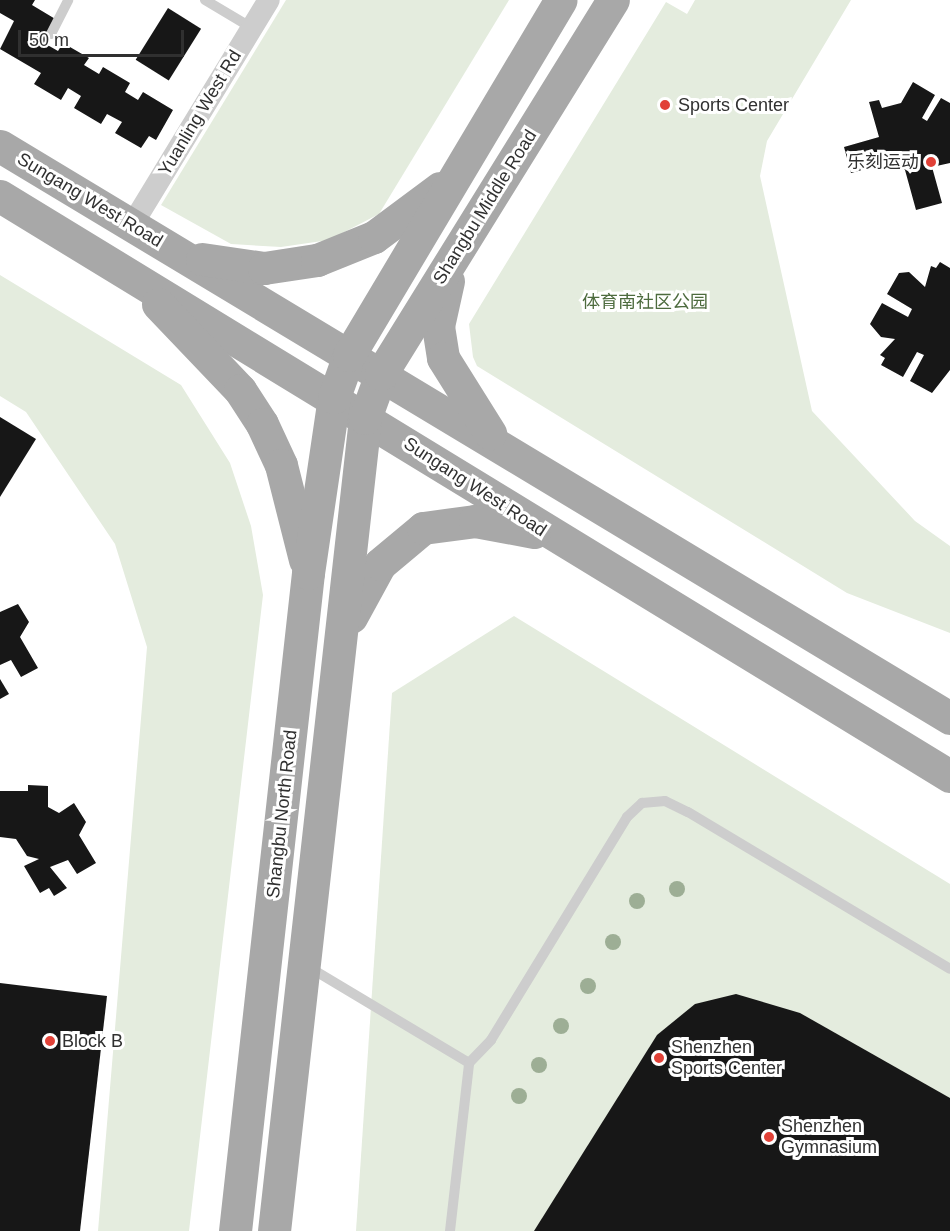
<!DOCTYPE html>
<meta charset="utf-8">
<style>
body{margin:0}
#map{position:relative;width:950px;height:1231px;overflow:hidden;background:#fff;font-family:Arial,"Noto Sans SC",sans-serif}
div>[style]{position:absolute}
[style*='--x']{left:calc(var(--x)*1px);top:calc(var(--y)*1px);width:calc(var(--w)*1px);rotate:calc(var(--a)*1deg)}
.green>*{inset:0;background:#e4ecde}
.building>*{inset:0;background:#171717;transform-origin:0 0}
.service>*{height:10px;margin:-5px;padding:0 5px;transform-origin:5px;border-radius:5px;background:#cdcdcd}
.minor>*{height:22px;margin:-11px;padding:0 11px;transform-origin:11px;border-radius:11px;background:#cdcdcd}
.primary>*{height:33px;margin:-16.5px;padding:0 16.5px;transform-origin:16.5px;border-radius:16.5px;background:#a8a8a8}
.trees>*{width:16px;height:16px;margin:-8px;border-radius:50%;background:#9dae95}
.dots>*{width:16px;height:16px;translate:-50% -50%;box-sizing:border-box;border:3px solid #fff;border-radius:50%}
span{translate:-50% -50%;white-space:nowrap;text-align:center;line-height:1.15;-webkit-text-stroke:6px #fff;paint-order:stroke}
.poi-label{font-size:18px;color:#303030}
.left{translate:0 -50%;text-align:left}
.right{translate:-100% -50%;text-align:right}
.street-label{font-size:18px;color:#303030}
.park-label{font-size:18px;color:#4d6b3e}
.scale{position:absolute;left:18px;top:30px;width:166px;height:27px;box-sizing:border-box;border:3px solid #303030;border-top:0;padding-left:8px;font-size:18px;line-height:21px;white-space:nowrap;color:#303030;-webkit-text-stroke:4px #fff;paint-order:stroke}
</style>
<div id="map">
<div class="green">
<div style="clip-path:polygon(286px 0,509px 0,379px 214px,329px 240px,281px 247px,231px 244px,161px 205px)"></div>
<div style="clip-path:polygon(695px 0,851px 0,767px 141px,760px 176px,812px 411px,915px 521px,950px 546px,950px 633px,847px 593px,477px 366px,473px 357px,469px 324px,666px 2px,687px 14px)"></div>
<div style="clip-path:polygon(0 275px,181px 385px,230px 463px,251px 526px,263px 595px,189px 1231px,98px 1231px,147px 647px,115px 544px,26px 412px,0 396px)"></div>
<div style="clip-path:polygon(514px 616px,950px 884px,950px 1231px,356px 1231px,392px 693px)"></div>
</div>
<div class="building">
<div style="clip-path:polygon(0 0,35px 0,32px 5px,57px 20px,44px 43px,58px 51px,63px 43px,89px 58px,84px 65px,99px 74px,103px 67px,130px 83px,125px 92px,138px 100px,143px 92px,173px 110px,156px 140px,149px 136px,141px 148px,115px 133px,122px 122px,107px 114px,101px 124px,74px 108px,81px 96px,68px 88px,61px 100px,34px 84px,41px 73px,0 49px,14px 21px,0 13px)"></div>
<div style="left:168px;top:8px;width:39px;height:61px;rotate:32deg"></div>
<div style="clip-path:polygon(913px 82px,935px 95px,922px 118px,927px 121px,941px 98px,950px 103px,950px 163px,932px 167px,942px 203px,916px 210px,905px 170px,891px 162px,851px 173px,844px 147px,879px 137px,869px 102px,879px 100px,882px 108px,901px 103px)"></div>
<div style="clip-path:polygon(940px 262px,950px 268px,950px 370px,932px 393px,910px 381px,924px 355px,917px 352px,903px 377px,881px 365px,885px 358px,880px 355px,895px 339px,881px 337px,870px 324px,882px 303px,908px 317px,912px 309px,887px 294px,899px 273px,909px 272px,925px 287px,931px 266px,936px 268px)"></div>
<div style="clip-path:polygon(0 417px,36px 439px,0 497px)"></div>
<div style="clip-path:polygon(18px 604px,29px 622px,20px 637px,38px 668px,21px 677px,11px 660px,0 665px,0 612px)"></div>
<div style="clip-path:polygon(0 679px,9px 694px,0 699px)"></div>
<div style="clip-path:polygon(28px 785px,48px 786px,48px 807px,59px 813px,74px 803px,86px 822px,79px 835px,96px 863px,77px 874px,68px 860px,50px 867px,67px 888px,54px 896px,49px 888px,40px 893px,24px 866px,39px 859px,27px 856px,16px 839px,0 837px,0 791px,28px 791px)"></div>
<div style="clip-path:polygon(0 983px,107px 996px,80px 1231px,0 1231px)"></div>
<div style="clip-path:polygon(736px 994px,800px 1013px,950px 1098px,950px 1231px,534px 1231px,657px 1035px,695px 1004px)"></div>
</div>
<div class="service">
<div style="--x:205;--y:0;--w:55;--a:30.8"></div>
<div style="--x:51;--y:34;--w:38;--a:-63"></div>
<div style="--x:307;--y:966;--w:189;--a:30.9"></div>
<div style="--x:450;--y:1231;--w:169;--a:-83.5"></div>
<div style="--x:469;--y:1063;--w:32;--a:-46"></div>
<div style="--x:491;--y:1040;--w:261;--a:-58.6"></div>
<div style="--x:627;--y:817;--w:21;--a:-43"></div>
<div style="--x:642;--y:803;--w:23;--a:-5"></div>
<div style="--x:665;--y:801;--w:25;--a:26"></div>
<div style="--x:688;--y:812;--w:305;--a:30.9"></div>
</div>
<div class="minor">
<div style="--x:132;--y:225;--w:263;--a:-58.7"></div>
</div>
<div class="primary">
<div style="--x:0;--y:146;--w:1109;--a:31.05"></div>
<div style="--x:0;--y:196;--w:1113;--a:31.41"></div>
<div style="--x:202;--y:259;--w:63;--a:8.3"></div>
<div style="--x:264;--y:268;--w:54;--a:-8.6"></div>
<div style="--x:317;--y:260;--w:61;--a:-22"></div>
<div style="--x:374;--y:237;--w:82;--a:-36.6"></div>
<div style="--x:448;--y:281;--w:46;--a:102.5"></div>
<div style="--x:438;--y:326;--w:32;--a:81"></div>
<div style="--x:443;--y:358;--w:89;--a:57.9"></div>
<div style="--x:158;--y:304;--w:119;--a:46.4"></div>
<div style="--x:240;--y:390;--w:40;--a:57.1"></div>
<div style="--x:262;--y:424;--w:45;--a:65.1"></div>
<div style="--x:281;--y:465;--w:98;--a:75.8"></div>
<div style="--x:351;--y:617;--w:60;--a:-61.3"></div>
<div style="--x:380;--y:564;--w:56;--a:-39.9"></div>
<div style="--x:423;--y:528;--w:52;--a:-7.7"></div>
<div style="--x:475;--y:521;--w:60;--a:10.6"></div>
<div style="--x:235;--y:1231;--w:662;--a:-83.67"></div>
<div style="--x:308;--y:573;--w:178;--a:-81.6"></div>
<div style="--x:334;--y:397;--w:45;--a:-70.3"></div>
<div style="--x:349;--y:355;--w:413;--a:-59.2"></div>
<div style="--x:274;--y:1231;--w:818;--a:-83.61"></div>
<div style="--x:365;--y:418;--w:47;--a:-70"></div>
<div style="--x:381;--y:374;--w:440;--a:-58.2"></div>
</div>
<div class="trees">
<div style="left:677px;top:889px"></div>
<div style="left:637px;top:901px"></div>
<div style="left:613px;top:942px"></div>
<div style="left:588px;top:986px"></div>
<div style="left:561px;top:1026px"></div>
<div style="left:539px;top:1065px"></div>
<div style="left:519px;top:1096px"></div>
</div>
<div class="dots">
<div style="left:665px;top:105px;background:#e14137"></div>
<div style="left:931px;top:162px;background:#e14137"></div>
<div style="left:50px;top:1041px;background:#e14137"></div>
<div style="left:659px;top:1058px;background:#e14137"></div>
<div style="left:769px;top:1137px;background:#e14137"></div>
</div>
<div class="poi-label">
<span class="left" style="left:678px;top:105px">Sports Center</span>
<span class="right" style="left:919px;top:162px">乐刻运动</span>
<span class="left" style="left:62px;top:1041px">Block B</span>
<span class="left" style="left:671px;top:1058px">Shenzhen<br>Sports Center</span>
<span class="left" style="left:781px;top:1137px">Shenzhen<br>Gymnasium</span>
</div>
<div class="street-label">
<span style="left:200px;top:113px;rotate:-59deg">Yuanling West Rd</span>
<span style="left:90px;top:200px;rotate:31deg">Sungang West Road</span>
<span style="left:485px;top:207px;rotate:-58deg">Shangbu Middle Road</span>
<span style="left:475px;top:487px;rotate:33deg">Sungang West Road</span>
<span style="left:282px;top:814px;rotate:-84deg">Shangbu North Road</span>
</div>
<div class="park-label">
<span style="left:645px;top:302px">体育南社区公园</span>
</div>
<div class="scale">50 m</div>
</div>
